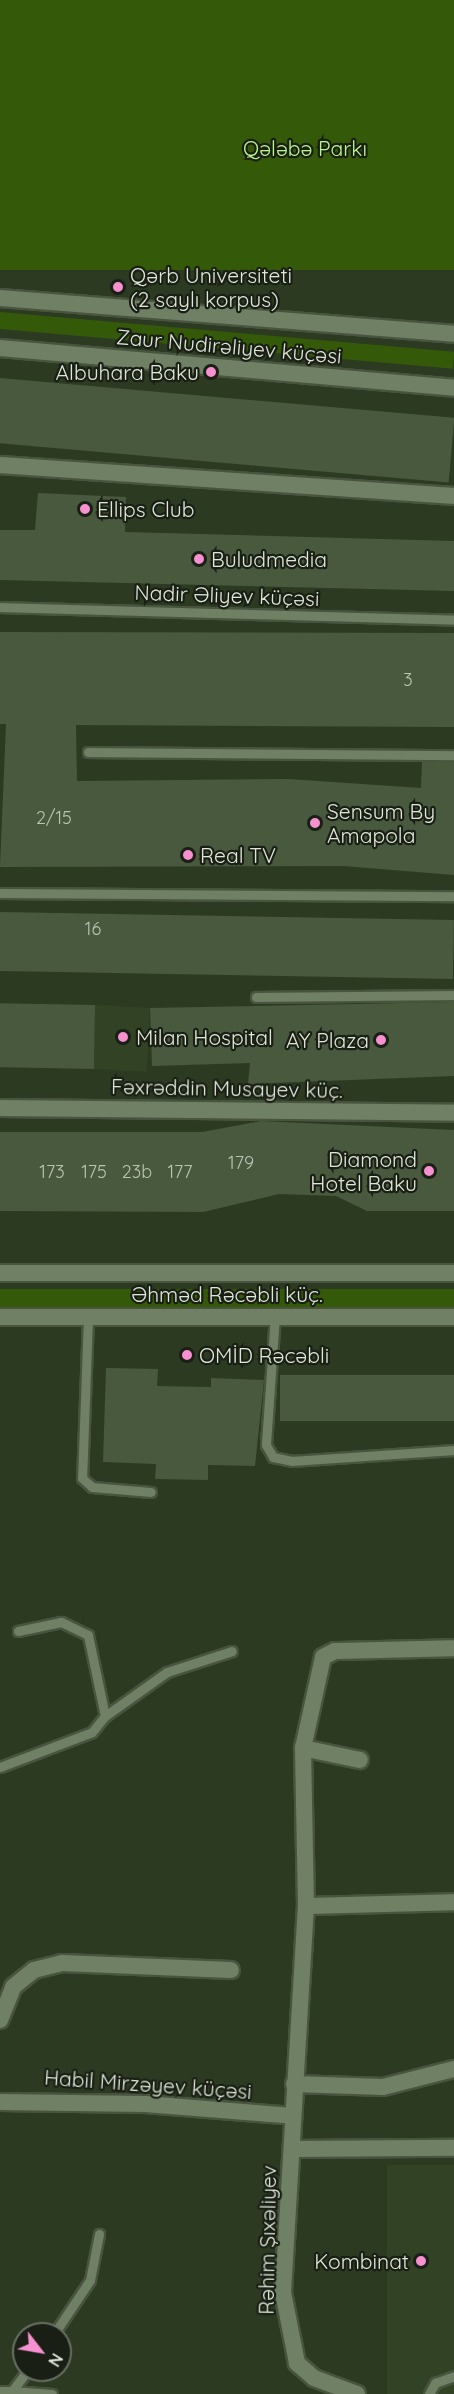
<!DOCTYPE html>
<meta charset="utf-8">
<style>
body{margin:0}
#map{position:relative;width:454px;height:2394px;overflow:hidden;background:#2c3a22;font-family:Quicksand,sans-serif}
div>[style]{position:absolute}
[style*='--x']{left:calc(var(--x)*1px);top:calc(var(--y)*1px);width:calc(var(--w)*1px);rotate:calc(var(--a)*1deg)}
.built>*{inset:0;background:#314324;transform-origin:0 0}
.green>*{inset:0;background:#345a09;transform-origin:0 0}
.building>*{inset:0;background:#49593e;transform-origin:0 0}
.roads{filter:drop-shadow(2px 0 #49543f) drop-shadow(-2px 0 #49543f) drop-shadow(0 2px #49543f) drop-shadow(0 -2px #49543f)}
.service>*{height:9px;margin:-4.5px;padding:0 4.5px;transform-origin:4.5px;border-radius:4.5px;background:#708065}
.minor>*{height:16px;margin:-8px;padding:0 8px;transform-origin:8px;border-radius:8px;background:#708065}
.tertiary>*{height:16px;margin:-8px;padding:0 8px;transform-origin:8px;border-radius:8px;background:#708065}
.secondary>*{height:16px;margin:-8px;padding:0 8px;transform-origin:8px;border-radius:8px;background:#708065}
.dots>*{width:16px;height:16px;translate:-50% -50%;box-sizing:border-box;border:3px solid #191f14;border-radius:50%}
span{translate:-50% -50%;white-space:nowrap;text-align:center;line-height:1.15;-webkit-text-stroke:4.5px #191f14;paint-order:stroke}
.number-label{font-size:18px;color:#b9c4b2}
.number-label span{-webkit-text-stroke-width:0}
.park-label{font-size:21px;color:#baf88b}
.poi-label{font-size:21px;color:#dee7d8}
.left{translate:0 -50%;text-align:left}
.right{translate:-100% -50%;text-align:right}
.street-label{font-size:21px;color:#dee7d8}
.north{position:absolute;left:12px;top:2322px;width:60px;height:60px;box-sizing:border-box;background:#191f14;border:2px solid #686f62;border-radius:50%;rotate:121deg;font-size:16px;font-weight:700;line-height:24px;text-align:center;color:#dee7d8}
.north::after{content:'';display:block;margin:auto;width:21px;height:27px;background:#f690cf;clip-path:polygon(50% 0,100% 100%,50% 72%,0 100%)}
</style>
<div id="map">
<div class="built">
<div style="left:95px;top:1005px;width:55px;height:64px;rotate:3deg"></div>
<div style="left:454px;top:2165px;width:229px;height:67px;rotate:90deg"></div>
</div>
<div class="green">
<div style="left:0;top:0;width:454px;height:270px"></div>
<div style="left:0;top:312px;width:456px;height:17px;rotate:5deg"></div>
<div style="left:0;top:1289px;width:454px;height:19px"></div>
</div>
<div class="building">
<div style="left:0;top:378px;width:456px;height:65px;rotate:5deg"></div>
<div style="clip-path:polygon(38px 493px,126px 497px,125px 532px,454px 541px,454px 591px,0 580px,0 530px,35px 530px)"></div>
<div style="clip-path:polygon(0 632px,454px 633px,454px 727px,76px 725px,77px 781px,288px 779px,421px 788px,422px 761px,454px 762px,454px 875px,343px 866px,0 867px,6px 724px,0 724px)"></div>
<div style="left:0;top:912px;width:454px;height:59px;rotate:1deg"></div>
<div style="clip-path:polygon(454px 1002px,454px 1076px,248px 1084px,250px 1063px,152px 1066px,150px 1008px)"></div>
<div style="left:95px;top:1005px;width:64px;height:95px;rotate:91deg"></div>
<div style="clip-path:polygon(261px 1121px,454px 1130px,454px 1211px,367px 1211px,336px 1196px,279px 1194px,203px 1212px,0 1211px,0 1132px,202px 1132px)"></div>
<div style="clip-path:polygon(106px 1368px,158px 1369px,157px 1386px,211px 1387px,211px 1378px,264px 1380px,255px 1466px,208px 1465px,208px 1480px,155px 1479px,156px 1464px,103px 1462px)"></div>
<div style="left:454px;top:1375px;width:46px;height:174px;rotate:90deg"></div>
</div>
<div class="roads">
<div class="service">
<div style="--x:0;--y:607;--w:454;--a:1.6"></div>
<div style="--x:88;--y:752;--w:366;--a:0.5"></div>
<div style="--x:0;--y:893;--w:454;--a:0.4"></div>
<div style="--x:256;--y:997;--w:198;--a:-0.6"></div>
<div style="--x:275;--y:1315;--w:130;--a:94"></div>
<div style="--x:266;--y:1445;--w:14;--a:60"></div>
<div style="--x:273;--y:1457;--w:19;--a:12"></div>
<div style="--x:292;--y:1461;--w:162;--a:-3.9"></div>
<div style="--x:88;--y:1317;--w:161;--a:92.1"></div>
<div style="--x:82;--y:1478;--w:13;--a:42"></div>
<div style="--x:92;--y:1487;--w:59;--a:4.8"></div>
<div style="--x:105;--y:1716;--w:76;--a:-35.4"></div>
<div style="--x:167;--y:1672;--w:68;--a:-17.9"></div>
<div style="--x:0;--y:1767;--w:98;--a:-20.8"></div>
<div style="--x:92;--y:1732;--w:21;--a:-51"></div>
<div style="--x:105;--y:1716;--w:83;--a:-101.9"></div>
<div style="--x:88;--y:1635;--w:30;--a:-154"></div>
<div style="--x:61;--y:1622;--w:44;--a:168.2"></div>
<div style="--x:54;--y:2334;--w:65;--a:-56.3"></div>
<div style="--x:90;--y:2280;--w:47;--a:-78.9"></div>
<div style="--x:0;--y:2391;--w:12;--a:0"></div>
<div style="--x:12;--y:2391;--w:26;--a:-53"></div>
<div style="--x:12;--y:2391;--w:40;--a:4.3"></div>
<div style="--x:429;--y:2394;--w:13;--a:-61"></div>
<div style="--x:435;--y:2383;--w:20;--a:-20"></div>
</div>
<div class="minor">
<div style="--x:0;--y:465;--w:455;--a:3.9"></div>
<div style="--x:303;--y:1748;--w:58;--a:11.9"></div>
<div style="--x:306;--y:1906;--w:148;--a:-1.5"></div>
<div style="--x:0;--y:2020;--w:35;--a:-68"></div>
<div style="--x:13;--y:1987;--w:27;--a:-39"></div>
<div style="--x:34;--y:1970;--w:29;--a:-14"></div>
<div style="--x:62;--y:1963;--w:169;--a:2.4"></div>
<div style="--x:294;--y:2084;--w:89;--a:1.9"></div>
<div style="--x:383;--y:2087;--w:73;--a:-14.2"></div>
<div style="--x:0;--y:2102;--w:145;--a:0.8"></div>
<div style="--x:145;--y:2104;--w:148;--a:4.6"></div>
<div style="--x:292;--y:2149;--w:162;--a:-0.4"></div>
<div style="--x:357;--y:2394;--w:46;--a:-159.6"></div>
<div style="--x:314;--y:2378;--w:23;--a:-139"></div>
<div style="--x:297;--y:2363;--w:72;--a:-101.2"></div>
<div style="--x:283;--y:2292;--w:387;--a:-86.6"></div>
<div style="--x:306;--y:1906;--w:158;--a:-91.1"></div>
<div style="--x:303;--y:1748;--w:93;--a:-77.6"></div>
<div style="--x:323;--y:1657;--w:13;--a:-27"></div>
<div style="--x:335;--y:1651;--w:119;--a:-1.4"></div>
</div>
<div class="tertiary">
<div style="--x:0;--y:298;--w:455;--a:4.5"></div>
<div style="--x:0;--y:348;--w:456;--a:5"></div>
<div style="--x:0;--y:1108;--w:454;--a:0.6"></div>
</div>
<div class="secondary">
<div style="--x:0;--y:1273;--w:454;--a:0"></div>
<div style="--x:0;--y:1317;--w:454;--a:0"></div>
</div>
</div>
<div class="dots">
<div style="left:118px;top:287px;background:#f690cf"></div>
<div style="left:211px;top:372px;background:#f690cf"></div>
<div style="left:85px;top:509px;background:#f690cf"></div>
<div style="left:199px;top:559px;background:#f690cf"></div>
<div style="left:315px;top:823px;background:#f690cf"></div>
<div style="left:188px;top:855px;background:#f690cf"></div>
<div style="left:123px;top:1037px;background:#f690cf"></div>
<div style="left:381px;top:1040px;background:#f690cf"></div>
<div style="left:429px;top:1171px;background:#f690cf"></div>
<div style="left:187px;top:1355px;background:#f690cf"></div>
<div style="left:421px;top:2261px;background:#f690cf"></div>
</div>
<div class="number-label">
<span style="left:408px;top:680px">3</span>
<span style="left:54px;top:818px">2/15</span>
<span style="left:93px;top:929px">16</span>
<span style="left:241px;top:1163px">179</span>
<span style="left:52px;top:1172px">173</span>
<span style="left:94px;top:1172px">175</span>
<span style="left:137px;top:1172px">23b</span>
<span style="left:180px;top:1172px">177</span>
</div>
<div class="park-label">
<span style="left:305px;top:148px">Qələbə Parkı</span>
</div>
<div class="poi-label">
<span class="left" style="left:130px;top:287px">Qərb Universiteti<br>(2 saylı korpus)</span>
<span class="right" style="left:199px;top:372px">Albuhara Baku</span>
<span class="left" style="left:97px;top:509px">Ellips Club</span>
<span class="left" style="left:211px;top:559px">Buludmedia</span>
<span class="left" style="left:327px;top:823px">Sensum By<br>Amapola</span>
<span class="left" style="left:200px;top:855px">Real TV</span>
<span class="left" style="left:136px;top:1037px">Milan Hospital</span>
<span class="right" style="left:369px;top:1040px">AY Plaza</span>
<span class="right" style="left:417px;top:1171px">Diamond<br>Hotel Baku</span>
<span class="left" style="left:199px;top:1355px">OMİD Rəcəbli</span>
<span class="right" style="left:409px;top:2261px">Kombinat</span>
</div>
<div class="street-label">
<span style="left:229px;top:346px;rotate:5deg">Zaur Nudirəliyev küçəsi</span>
<span style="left:227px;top:595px;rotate:2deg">Nadir Əliyev küçəsi</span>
<span style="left:227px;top:1088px;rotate:1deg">Fəxrəddin Musayev küç.</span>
<span style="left:227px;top:1294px">Əhməd Rəcəbli küç.</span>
<span style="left:148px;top:2084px;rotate:4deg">Habil Mirzəyev küçəsi</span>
<span style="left:267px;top:2240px;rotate:-89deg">Rəhim Şıxəliyev</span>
</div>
<div class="north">N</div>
</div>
